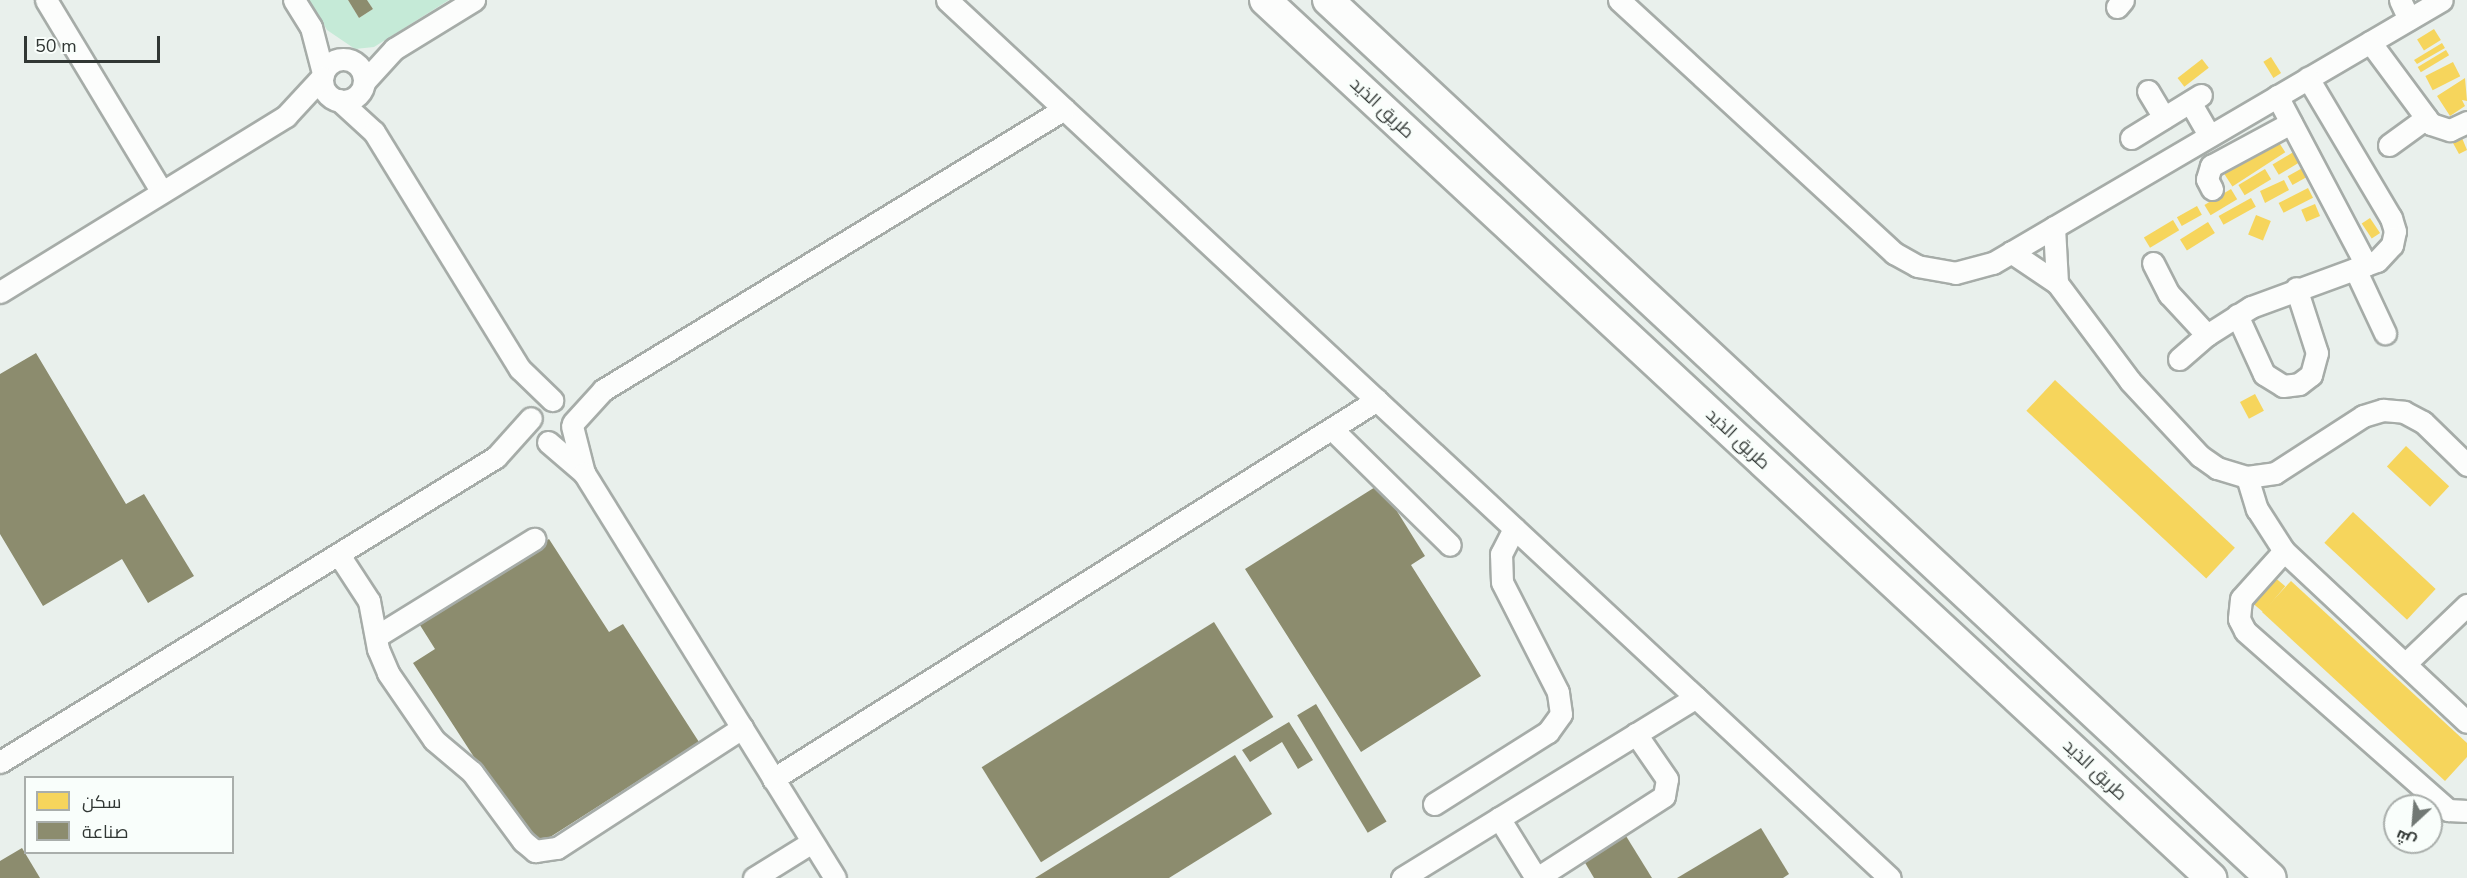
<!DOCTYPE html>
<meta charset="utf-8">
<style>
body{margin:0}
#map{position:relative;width:2467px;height:878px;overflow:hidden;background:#e9f0ec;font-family:"Nunito Sans",Cairo,sans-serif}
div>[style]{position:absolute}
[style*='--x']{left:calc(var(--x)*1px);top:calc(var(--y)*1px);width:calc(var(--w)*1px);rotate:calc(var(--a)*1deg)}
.green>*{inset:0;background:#c5ead7}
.homes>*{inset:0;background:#f6d55c;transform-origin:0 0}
.industry>*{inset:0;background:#8c8c6e;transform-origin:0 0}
.roads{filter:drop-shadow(2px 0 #a6aca8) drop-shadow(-2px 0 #a6aca8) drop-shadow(0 2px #a6aca8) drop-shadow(0 -2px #a6aca8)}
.minor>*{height:21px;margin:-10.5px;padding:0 10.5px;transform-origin:10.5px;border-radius:10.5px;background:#fcfdfc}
.minor>.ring{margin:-10.5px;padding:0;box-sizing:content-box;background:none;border:21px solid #fcfdfc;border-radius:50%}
.highway>*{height:30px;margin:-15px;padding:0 15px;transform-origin:15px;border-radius:15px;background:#fcfdfc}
span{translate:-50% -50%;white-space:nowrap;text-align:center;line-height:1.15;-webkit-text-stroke:6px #f9fefb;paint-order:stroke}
.street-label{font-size:18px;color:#313734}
.legend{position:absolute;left:24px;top:776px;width:210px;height:78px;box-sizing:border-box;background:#f9fefb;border:2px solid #a9aeab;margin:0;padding:8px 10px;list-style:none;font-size:18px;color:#313734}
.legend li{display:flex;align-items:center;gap:12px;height:30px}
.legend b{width:30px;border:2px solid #a9aeab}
.north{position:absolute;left:2383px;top:794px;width:60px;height:60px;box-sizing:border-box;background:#f9fefb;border:2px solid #a9aeab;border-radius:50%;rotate:206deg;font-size:16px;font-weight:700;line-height:24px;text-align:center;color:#313734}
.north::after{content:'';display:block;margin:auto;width:21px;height:27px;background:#717874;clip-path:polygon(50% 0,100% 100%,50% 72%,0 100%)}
.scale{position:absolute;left:24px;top:36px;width:136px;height:27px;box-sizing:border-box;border:3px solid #313734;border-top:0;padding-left:8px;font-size:18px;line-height:21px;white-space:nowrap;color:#313734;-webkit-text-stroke:4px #f9fefb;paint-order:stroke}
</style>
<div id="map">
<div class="green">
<div style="clip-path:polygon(309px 0,348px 0,359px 18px,373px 9px,367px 0,449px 0,374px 47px,355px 49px,327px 30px)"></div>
</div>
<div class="homes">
<div style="left:2434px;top:29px;width:13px;height:20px;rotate:58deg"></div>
<div style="clip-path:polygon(2442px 43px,2445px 48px,2417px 64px,2414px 60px)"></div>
<div style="left:2446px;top:50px;width:6px;height:33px;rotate:59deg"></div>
<div style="left:2271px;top:57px;width:19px;height:9px;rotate:58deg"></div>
<div style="left:2202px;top:59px;width:11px;height:31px;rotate:52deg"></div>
<div style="left:2453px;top:62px;width:16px;height:31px;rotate:63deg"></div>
<div style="clip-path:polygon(2465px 78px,2467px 101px,2462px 100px,2465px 106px,2450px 116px,2437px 96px)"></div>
<div style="left:2313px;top:137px;width:18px;height:8px;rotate:61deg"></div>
<div style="left:2276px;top:138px;width:17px;height:63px;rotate:57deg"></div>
<div style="clip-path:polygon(2462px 138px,2467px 150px,2459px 154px,2453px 143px)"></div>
<div style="left:2300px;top:148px;width:12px;height:32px;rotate:59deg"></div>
<div style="left:2306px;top:166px;width:10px;height:21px;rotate:61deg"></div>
<div style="left:2265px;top:169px;width:12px;height:31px;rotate:59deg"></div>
<div style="clip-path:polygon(2284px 180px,2289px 190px,2265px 203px,2260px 191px)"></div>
<div style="left:2308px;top:188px;width:11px;height:33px;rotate:63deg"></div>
<div style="left:2231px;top:189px;width:12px;height:31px;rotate:59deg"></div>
<div style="left:2251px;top:198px;width:10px;height:37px;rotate:61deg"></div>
<div style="left:2315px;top:204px;width:13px;height:15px;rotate:67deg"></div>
<div style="left:2197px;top:206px;width:10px;height:23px;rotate:61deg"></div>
<div style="left:2256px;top:215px;width:16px;height:21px;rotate:22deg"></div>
<div style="left:2370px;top:218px;width:18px;height:10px;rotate:56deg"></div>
<div style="left:2173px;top:220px;width:12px;height:34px;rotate:59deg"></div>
<div style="left:2208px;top:222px;width:13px;height:33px;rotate:58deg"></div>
<div style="left:2055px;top:380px;width:246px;height:42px;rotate:43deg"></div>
<div style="left:2255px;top:394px;width:19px;height:17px;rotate:62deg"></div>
<div style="left:2406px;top:446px;width:59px;height:28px;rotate:43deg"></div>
<div style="left:2353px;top:512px;width:113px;height:42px;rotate:43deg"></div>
<div style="left:2273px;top:576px;width:16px;height:34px;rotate:40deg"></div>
<div style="clip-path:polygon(2291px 581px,2467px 743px,2467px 757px,2445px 781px,2262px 612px)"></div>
</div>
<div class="industry">
<div style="clip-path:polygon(348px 0,367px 0,373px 9px,359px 18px)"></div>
<div style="clip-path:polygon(36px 353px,126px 504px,144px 494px,194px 576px,148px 603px,122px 559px,43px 606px,0 534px,0 374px)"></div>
<div style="clip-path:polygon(1380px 484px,1425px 556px,1411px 565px,1481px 676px,1361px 752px,1245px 569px)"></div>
<div style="clip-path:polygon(549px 539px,609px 632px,623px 624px,699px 742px,533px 848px,413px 663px,435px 649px,418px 622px)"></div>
<div style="left:1214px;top:622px;width:112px;height:274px;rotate:58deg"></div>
<div style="left:1316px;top:704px;width:137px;height:22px;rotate:59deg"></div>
<div style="clip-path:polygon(1289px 722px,1313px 760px,1298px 769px,1282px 742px,1250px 762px,1242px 750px)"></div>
<div style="clip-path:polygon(1235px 755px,1272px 814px,1169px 878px,1035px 878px)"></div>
<div style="clip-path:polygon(1761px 828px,1789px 874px,1783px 878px,1677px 878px)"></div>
<div style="clip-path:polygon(1626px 836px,1652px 878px,1594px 878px,1584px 861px)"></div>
<div style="clip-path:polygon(22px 848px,40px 878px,0 878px,0 861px)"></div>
</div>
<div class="roads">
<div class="minor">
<div style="--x:46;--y:0;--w:224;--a:58.9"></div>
<div style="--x:294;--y:0;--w:32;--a:58"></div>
<div style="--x:311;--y:27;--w:48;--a:75.4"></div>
<div style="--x:947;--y:0;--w:1288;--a:42.96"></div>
<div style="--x:1619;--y:0;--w:374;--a:42.6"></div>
<div style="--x:1894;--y:253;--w:26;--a:29"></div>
<div style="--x:1917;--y:266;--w:39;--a:10"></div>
<div style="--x:1955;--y:273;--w:39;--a:-15"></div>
<div style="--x:1993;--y:263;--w:520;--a:-30.36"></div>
<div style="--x:2400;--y:0;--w:21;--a:65"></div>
<div style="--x:2117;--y:7;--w:9;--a:-49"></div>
<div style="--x:2370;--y:42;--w:102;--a:53.4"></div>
<div style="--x:2431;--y:124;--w:20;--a:18"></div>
<div style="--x:2450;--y:130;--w:19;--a:-25"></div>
<div class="ring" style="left:322px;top:59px;width:21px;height:21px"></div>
<div style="--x:364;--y:82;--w:45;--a:-47.7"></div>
<div style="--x:394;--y:49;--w:94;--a:-31.5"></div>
<div style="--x:2148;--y:91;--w:31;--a:59"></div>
<div style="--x:2277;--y:96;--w:191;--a:62.2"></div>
<div style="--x:339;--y:100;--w:47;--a:42.4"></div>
<div style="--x:374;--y:132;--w:278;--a:58.4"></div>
<div style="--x:520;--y:369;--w:45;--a:44.1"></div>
<div style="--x:2190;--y:102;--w:39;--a:60"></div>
<div style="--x:2131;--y:138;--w:82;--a:-31.6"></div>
<div style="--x:2389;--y:145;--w:46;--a:-36.1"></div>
<div style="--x:2212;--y:189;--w:11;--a:-117"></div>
<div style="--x:2207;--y:179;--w:14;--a:-73"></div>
<div style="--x:2211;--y:166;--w:91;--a:-28.3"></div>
<div style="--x:2054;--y:227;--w:56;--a:86.9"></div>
<div style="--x:2011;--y:252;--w:55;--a:34"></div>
<div style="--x:2057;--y:283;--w:122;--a:53.3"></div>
<div style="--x:2130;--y:381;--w:103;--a:47"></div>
<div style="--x:2200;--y:456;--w:21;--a:35"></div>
<div style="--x:2217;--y:468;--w:31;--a:17"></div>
<div style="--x:2247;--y:477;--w:28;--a:-8"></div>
<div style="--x:2275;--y:473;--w:105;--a:-32.9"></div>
<div style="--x:2363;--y:416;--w:21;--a:-17"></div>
<div style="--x:2383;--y:410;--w:21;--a:5"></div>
<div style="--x:2404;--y:412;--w:21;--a:28"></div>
<div style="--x:2423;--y:422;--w:62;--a:44.3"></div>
<div style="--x:2153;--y:263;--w:35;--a:63"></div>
<div style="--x:2169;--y:294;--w:56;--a:47.2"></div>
<div style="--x:2355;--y:269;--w:71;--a:64.9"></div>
<div style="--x:0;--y:292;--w:336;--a:-31.6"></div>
<div style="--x:286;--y:116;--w:53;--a:-47.3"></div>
<div style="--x:2237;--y:315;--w:65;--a:65.4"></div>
<div style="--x:2264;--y:374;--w:22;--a:32"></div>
<div style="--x:2283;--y:386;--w:16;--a:-7"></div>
<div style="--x:2299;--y:384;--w:15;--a:-37"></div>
<div style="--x:2311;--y:375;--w:23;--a:-75"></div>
<div style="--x:2317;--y:353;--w:68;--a:-107.9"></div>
<div style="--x:2179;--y:359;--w:37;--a:-41"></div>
<div style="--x:2207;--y:335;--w:52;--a:-32.5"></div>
<div style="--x:2251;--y:307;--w:134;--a:-20.1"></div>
<div style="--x:2377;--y:261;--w:22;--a:-47"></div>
<div style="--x:2392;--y:245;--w:14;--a:-78"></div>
<div style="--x:2395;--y:231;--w:14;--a:-107"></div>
<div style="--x:2391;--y:218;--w:163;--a:-120.7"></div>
<div style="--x:573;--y:423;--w:45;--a:-47.7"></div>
<div style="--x:603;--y:390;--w:540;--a:-31.36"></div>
<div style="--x:572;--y:426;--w:49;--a:75.7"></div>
<div style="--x:1332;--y:429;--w:165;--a:44.5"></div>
<div style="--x:548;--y:442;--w:48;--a:40.7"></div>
<div style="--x:584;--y:473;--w:476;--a:58.2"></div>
<div style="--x:2247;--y:477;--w:34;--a:73"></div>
<div style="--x:2257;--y:509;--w:50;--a:57.3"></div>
<div style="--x:2284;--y:551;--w:250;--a:43.1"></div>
<div style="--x:2284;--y:551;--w:64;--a:131.9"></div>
<div style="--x:2241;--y:599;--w:20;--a:96"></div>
<div style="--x:2239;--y:619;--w:13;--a:63"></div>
<div style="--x:2245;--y:631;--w:271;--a:41.4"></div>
<div style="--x:2448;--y:810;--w:19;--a:3"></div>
<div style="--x:339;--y:555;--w:55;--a:56.9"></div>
<div style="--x:369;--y:601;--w:49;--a:79.4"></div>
<div style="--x:378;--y:649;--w:26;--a:67"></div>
<div style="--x:388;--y:673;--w:81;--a:55.5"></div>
<div style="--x:434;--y:740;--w:50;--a:40.1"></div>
<div style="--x:472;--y:772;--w:86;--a:53.5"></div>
<div style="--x:523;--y:841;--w:16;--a:40"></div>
<div style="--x:535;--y:851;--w:22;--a:-8"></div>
<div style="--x:557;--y:848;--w:221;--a:-33"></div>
<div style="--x:377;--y:636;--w:185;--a:-31.7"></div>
<div style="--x:2405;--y:664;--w:86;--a:-43.6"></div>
<div style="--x:0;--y:762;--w:582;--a:-31.59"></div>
<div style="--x:496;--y:457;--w:52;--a:-48.1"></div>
<div style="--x:773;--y:779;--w:713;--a:-32.11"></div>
<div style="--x:1434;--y:804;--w:135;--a:-32.3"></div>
<div style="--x:1548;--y:732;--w:22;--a:-54"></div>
<div style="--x:1561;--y:714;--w:22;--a:-98"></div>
<div style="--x:1558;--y:692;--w:123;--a:-117"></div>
<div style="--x:1502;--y:582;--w:28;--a:-92"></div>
<div style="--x:1501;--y:554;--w:29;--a:-63"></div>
<div style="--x:1499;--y:818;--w:70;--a:58.3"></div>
<div style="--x:754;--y:878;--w:68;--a:-31.8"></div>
<div style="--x:1402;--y:878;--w:345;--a:-31.6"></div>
<div style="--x:1537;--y:878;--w:151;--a:-32.8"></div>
<div style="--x:1664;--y:796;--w:17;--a:-80"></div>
<div style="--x:1667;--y:779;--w:55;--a:-124.6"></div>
</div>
<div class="highway">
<div style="--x:1265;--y:0;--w:1291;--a:42.86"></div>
<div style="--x:1328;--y:0;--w:1288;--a:42.96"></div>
</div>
</div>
<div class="street-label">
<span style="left:1382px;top:108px;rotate:43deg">طريق الذيد</span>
<span style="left:1738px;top:439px;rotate:43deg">طريق الذيد</span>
<span style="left:2095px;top:770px;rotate:43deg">طريق الذيد</span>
</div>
<ul class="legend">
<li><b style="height:16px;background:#f6d55c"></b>سكن</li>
<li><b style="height:16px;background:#8c8c6e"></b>صناعة</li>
</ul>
<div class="north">ش</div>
<div class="scale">50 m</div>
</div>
